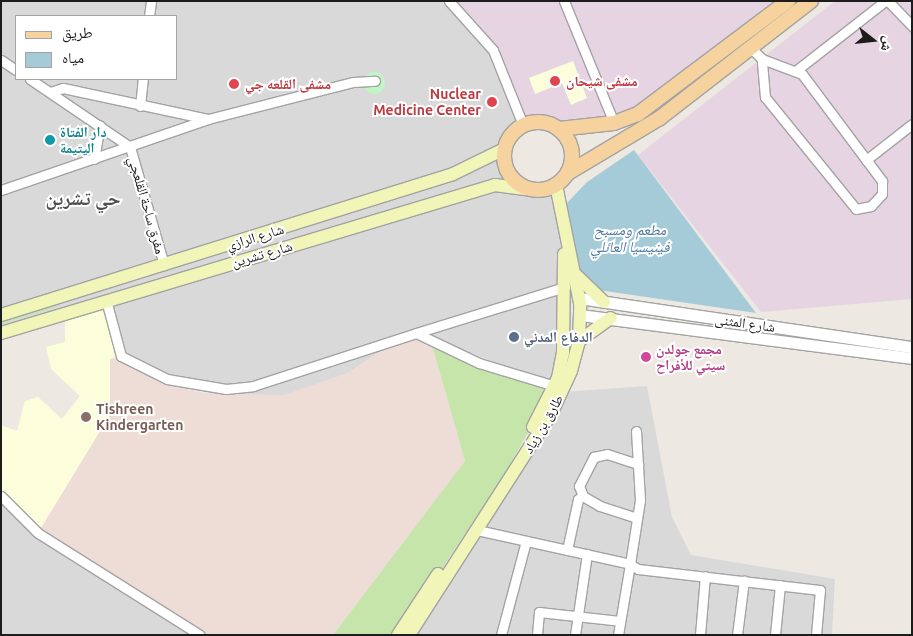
<!DOCTYPE html>
<meta charset="utf-8">
<style>
body{margin:0}
#map{position:relative;width:913px;height:636px;overflow:hidden;background:#ede9e2;font-family:Ubuntu,"Noto Naskh Arabic",sans-serif}
div>[style]{position:absolute}
[style*='--x']{left:calc(var(--x)*1px);top:calc(var(--y)*1px);width:calc(var(--w)*1px);rotate:calc(var(--a)*1deg)}
.residential>*{inset:0;background:#dad9d9}
.industrial>*{inset:0;background:#e6d4e2}
.education>*{inset:0;background:#fcfddb}
.military>*{inset:0;background:#eeddd6}
.grass>*{inset:0;background:#c6e5aa}
.park>*{inset:0;background:#c1f5c6}
.round{border-radius:50%}
.water>*{inset:0;background:#a5cbd8}
.roads{filter:drop-shadow(1px 0 #a3a3a3) drop-shadow(-1px 0 #a3a3a3) drop-shadow(0 1px #a3a3a3) drop-shadow(0 -1px #a3a3a3)}
.minor>*{height:9px;margin:-4.5px;padding:0 4.5px;transform-origin:4.5px;border-radius:4.5px;background:#fff}
.tertiary>*{height:11px;margin:-5.5px;padding:0 5.5px;transform-origin:5.5px;border-radius:5.5px;background:#fff}
.secondary>*{height:12px;margin:-6px;padding:0 6px;transform-origin:6px;border-radius:6px;background:#f1f5b8}
.primary>*{height:14px;margin:-7px;padding:0 7px;transform-origin:7px;border-radius:7px;background:#f6d29e}
.primary>.ring{margin:-7px;padding:0;box-sizing:content-box;background:none;border:14px solid #f6d29e;border-radius:50%}
.dots>*{width:14px;height:14px;translate:-50% -50%;box-sizing:border-box;border:2px solid #fff;border-radius:50%}
span{translate:-50% -50%;white-space:nowrap;text-align:center;line-height:1.15;-webkit-text-stroke:4px #fff;paint-order:stroke}
.health-label{font-size:14px;color:#be3a42;font-weight:700}
.left{translate:0 -50%;text-align:left}
.right{translate:-100% -50%;text-align:right}
.culture-label{font-size:14px;color:#0d838f;font-weight:700}
.street-label{font-size:14px;color:#1c1c1c}
.service-label{font-size:14px;color:#4e5e75;font-weight:700}
.hotel-label{font-size:14px;color:#b23c85;font-weight:700}
.education-label{font-size:14px;color:#785e54;font-weight:700}
.water-label{font-size:15px;color:#4f78a5;font-style:italic}
.district-label{font-size:19px;color:#4f4f4f;font-weight:700}
.frame{position:absolute;inset:0;border:2px solid #1c1c1c;pointer-events:none}
.legend{position:absolute;left:15px;top:15px;width:162px;height:65px;box-sizing:border-box;background:#fff;border:1px solid #a4a4a4;margin:0;padding:6px 9px;list-style:none;font-size:15px;color:#1c1c1c}
.legend li{display:flex;align-items:center;gap:10px;height:25px}
.legend b{width:25px;border:1px solid #a4a4a4}
.north{position:absolute;left:848px;top:15px;width:50px;height:50px;-webkit-text-stroke:4px #fff;paint-order:stroke;rotate:106deg;font-size:14px;font-weight:700;line-height:20px;text-align:center;color:#1c1c1c}
.north::after{content:'';display:block;margin:auto;width:18px;height:22px;background:#1c1c1c;clip-path:polygon(50% 0,100% 100%,50% 72%,0 100%)}
</style>
<div id="map">
<div class="residential">
<div style="clip-path:polygon(evenodd,1px 1px,449px 1px,493px 50px,523px 125px,504px 149px,507px 172px,525px 189px,550px 188px,565px 262px,555px 386px,413px 330px,348px 373px,285px 395px,226px 397px,147px 377px,121px 356px,106px 300px,1px 333px,1px 1px,16px 16px,176px 16px,176px 79px,16px 79px,16px 16px)"></div>
<div style="clip-path:polygon(647px 386px,672px 517px,691px 555px,835px 579px,832px 635px,409px 635px,562px 392px)"></div>
<div style="clip-path:polygon(1px 496px,38px 533px,200px 635px,1px 635px)"></div>
</div>
<div class="industrial">
<div style="clip-path:polygon(449px 1px,788px 1px,638px 114px,559px 129px,539px 122px,523px 125px,493px 50px)"></div>
<div style="clip-path:polygon(835px 1px,912px 1px,912px 299px,761px 312px,638px 155px)"></div>
</div>
<div class="education">
<div style="clip-path:polygon(573px 61px,587px 98px,571px 105px,562px 83px,535px 94px,529px 78px)"></div>
<div style="clip-path:polygon(106px 300px,121px 356px,110px 360px,110px 415px,38px 533px,1px 496px,1px 425px,17px 431px,25px 401px,38px 397px,62px 419px,80px 396px,51px 369px,46px 347px,65px 342px,65px 313px)"></div>
</div>
<div class="military">
<div style="clip-path:polygon(413px 330px,430px 338px,465px 461px,333px 635px,200px 635px,38px 533px,110px 415px,110px 359px,121px 356px,147px 377px,203px 393px,285px 395px,348px 373px)"></div>
</div>
<div class="grass">
<div style="clip-path:polygon(55px 302px,57px 307px,1px 324px,1px 319px)"></div>
<div style="clip-path:polygon(430px 338px,555px 386px,502px 478px,398px 635px,333px 635px,465px 461px)"></div>
</div>
<div class="park">
<div class="round" style="left:363px;top:72px;width:22px;height:22px"></div>
</div>
<div class="water">
<div style="clip-path:polygon(634px 150px,756px 313px,598px 290px,579px 272px,565px 205px,587px 182px)"></div>
</div>
<div class="roads">
<div class="minor">
<div style="--x:449;--y:1;--w:66;--a:48.1"></div>
<div style="--x:493;--y:50;--w:81;--a:68.2"></div>
<div style="--x:564;--y:1;--w:132;--a:67.7"></div>
<div style="--x:888;--y:1;--w:35;--a:46"></div>
<div style="--x:149;--y:16;--w:15;--a:-82"></div>
<div style="--x:753;--y:50;--w:13;--a:45"></div>
<div style="--x:762;--y:59;--w:43;--a:20.6"></div>
<div style="--x:802;--y:74;--w:134;--a:53.2"></div>
<div style="--x:882;--y:181;--w:13;--a:90"></div>
<div style="--x:882;--y:194;--w:16;--a:133"></div>
<div style="--x:871;--y:206;--w:15;--a:169"></div>
<div style="--x:856;--y:209;--w:144;--a:-129.1"></div>
<div style="--x:765;--y:97;--w:38;--a:-95"></div>
<div style="--x:1;--y:60;--w:18;--a:34"></div>
<div style="--x:798;--y:69;--w:110;--a:-38"></div>
<div style="--x:30;--y:79;--w:121;--a:34.2"></div>
<div style="--x:130;--y:147;--w:123;--a:73.9"></div>
<div style="--x:50;--y:92;--w:14;--a:-17"></div>
<div style="--x:63;--y:88;--w:148;--a:12.1"></div>
<div style="--x:140;--y:106;--w:27;--a:-84"></div>
<div style="--x:94;--y:159;--w:34;--a:-80"></div>
<div style="--x:866;--y:160;--w:58;--a:-38"></div>
<div style="--x:1;--y:190;--w:219;--a:-18.9"></div>
<div style="--x:208;--y:119;--w:150;--a:-14.3"></div>
<div style="--x:353;--y:82;--w:22;--a:-3"></div>
<div style="--x:106;--y:300;--w:58;--a:75"></div>
<div style="--x:121;--y:356;--w:51;--a:26.6"></div>
<div style="--x:167;--y:379;--w:60;--a:9.6"></div>
<div style="--x:226;--y:389;--w:27;--a:-6"></div>
<div style="--x:253;--y:386;--w:171;--a:-18"></div>
<div style="--x:416;--y:333;--w:70;--a:25.5"></div>
<div style="--x:479;--y:363;--w:79;--a:16.8"></div>
<div style="--x:416;--y:333;--w:156;--a:-17.2"></div>
<div style="--x:1;--y:496;--w:52;--a:45"></div>
<div style="--x:38;--y:533;--w:191;--a:32.2"></div>
<div style="--x:637;--y:518;--w:39;--a:-162"></div>
<div style="--x:600;--y:506;--w:20;--a:-150"></div>
<div style="--x:583;--y:496;--w:11;--a:-112"></div>
<div style="--x:579;--y:486;--w:33;--a:-63"></div>
<div style="--x:594;--y:457;--w:13;--a:-13"></div>
<div style="--x:607;--y:454;--w:33;--a:18"></div>
<div style="--x:477;--y:530;--w:157;--a:12.5"></div>
<div style="--x:630;--y:564;--w:65;--a:-81.1"></div>
<div style="--x:640;--y:500;--w:69;--a:-93.3"></div>
<div style="--x:567;--y:550;--w:52;--a:-77.8"></div>
<div style="--x:578;--y:499;--w:6;--a:-31"></div>
<div style="--x:501;--y:635;--w:97;--a:-75.1"></div>
<div style="--x:537;--y:635;--w:23;--a:-85"></div>
<div style="--x:539;--y:612;--w:81;--a:6.3"></div>
<div style="--x:575;--y:635;--w:82;--a:-81.6"></div>
<div style="--x:618;--y:635;--w:72;--a:-80.4"></div>
<div style="--x:630;--y:564;--w:9;--a:32"></div>
<div style="--x:638;--y:569;--w:183;--a:6.6"></div>
<div style="--x:820;--y:590;--w:45;--a:95.1"></div>
<div style="--x:700;--y:635;--w:59;--a:-85.2"></div>
<div style="--x:737;--y:635;--w:55;--a:-82.7"></div>
<div style="--x:775;--y:635;--w:50;--a:-84.3"></div>
</div>
<div class="tertiary">
<div style="--x:579;--y:298;--w:337;--a:8.4"></div>
<div style="--x:580;--y:315;--w:335;--a:7.4"></div>
</div>
<div class="secondary">
<div style="--x:576;--y:275;--w:39;--a:44"></div>
<div style="--x:1;--y:315;--w:473;--a:-17.3"></div>
<div style="--x:453;--y:174;--w:57;--a:-26.1"></div>
<div style="--x:1;--y:333;--w:516;--a:-16.68"></div>
<div style="--x:495;--y:185;--w:30;--a:8"></div>
<div style="--x:579;--y:341;--w:39;--a:-36"></div>
<div style="--x:533;--y:427;--w:55;--a:-63"></div>
<div style="--x:558;--y:378;--w:25;--a:-79"></div>
<div style="--x:563;--y:353;--w:99;--a:-89.4"></div>
<div style="--x:398;--y:635;--w:73;--a:-56.7"></div>
<div style="--x:409;--y:635;--w:265;--a:-57.3"></div>
<div style="--x:552;--y:412;--w:45;--a:-65.1"></div>
<div style="--x:571;--y:371;--w:31;--a:-75"></div>
<div style="--x:579;--y:341;--w:38;--a:-88"></div>
<div style="--x:580;--y:303;--w:120;--a:-101.5"></div>
</div>
<div class="primary">
<div class="ring" style="left:504px;top:122px;width:54px;height:54px"></div>
<div style="--x:559;--y:129;--w:55;--a:-6.2"></div>
<div style="--x:614;--y:123;--w:26;--a:-21"></div>
<div style="--x:638;--y:114;--w:188;--a:-37"></div>
<div style="--x:568;--y:173;--w:107;--a:-30.9"></div>
<div style="--x:660;--y:118;--w:191;--a:-37.8"></div>
</div>
</div>
<div class="dots">
<div style="left:555px;top:81px;background:#e0444e"></div>
<div style="left:234px;top:84px;background:#e0444e"></div>
<div style="left:492px;top:102px;background:#e0444e"></div>
<div style="left:50px;top:140px;background:#0f9aa8"></div>
<div style="left:514px;top:337px;background:#5c6f8a"></div>
<div style="left:646px;top:357px;background:#d1479c"></div>
<div style="left:86px;top:417px;background:#8d6e63"></div>
</div>
<div class="health-label">
<span class="left" style="left:566px;top:81px">مشفى شيحان</span>
<span class="left" style="left:245px;top:84px">مشفى القلعه جي</span>
<span class="right" style="left:481px;top:102px">Nuclear<br>Medicine Center</span>
</div>
<div class="culture-label">
<span class="left" style="left:60px;top:140px">دار الفتاة<br>اليتيمة</span>
</div>
<div class="street-label">
<span style="left:147px;top:205px;rotate:74deg">مفرق ساحة القلعجي</span>
<span style="left:255px;top:237px;rotate:-17deg">شارع الرازي</span>
<span style="left:262px;top:254px;rotate:-16deg">شارع تشرين</span>
<span style="left:745px;top:323px;rotate:8deg">شارع المثنى</span>
<span style="left:543px;top:424px;rotate:-60deg">طارق بن زياد</span>
</div>
<div class="service-label">
<span class="left" style="left:524px;top:337px">الدفاع المدني</span>
</div>
<div class="hotel-label">
<span class="left" style="left:656px;top:357px">مجمع جولدن<br>سيتي للأفراح</span>
</div>
<div class="education-label">
<span class="left" style="left:96px;top:417px">Tishreen<br>Kindergarten</span>
</div>
<div class="water-label">
<span style="left:630px;top:238px">مطعم ومسبح<br>فينيسيا العائلي</span>
</div>
<div class="district-label">
<span style="left:83px;top:199px">حي تشرين</span>
</div>
<div class="frame"></div>
<ul class="legend">
<li><b style="height:6px;background:#f6d29e"></b>طريق</li>
<li><b style="height:14px;background:#a5cbd8"></b>مياه</li>
</ul>
<div class="north">ش</div>
</div>
